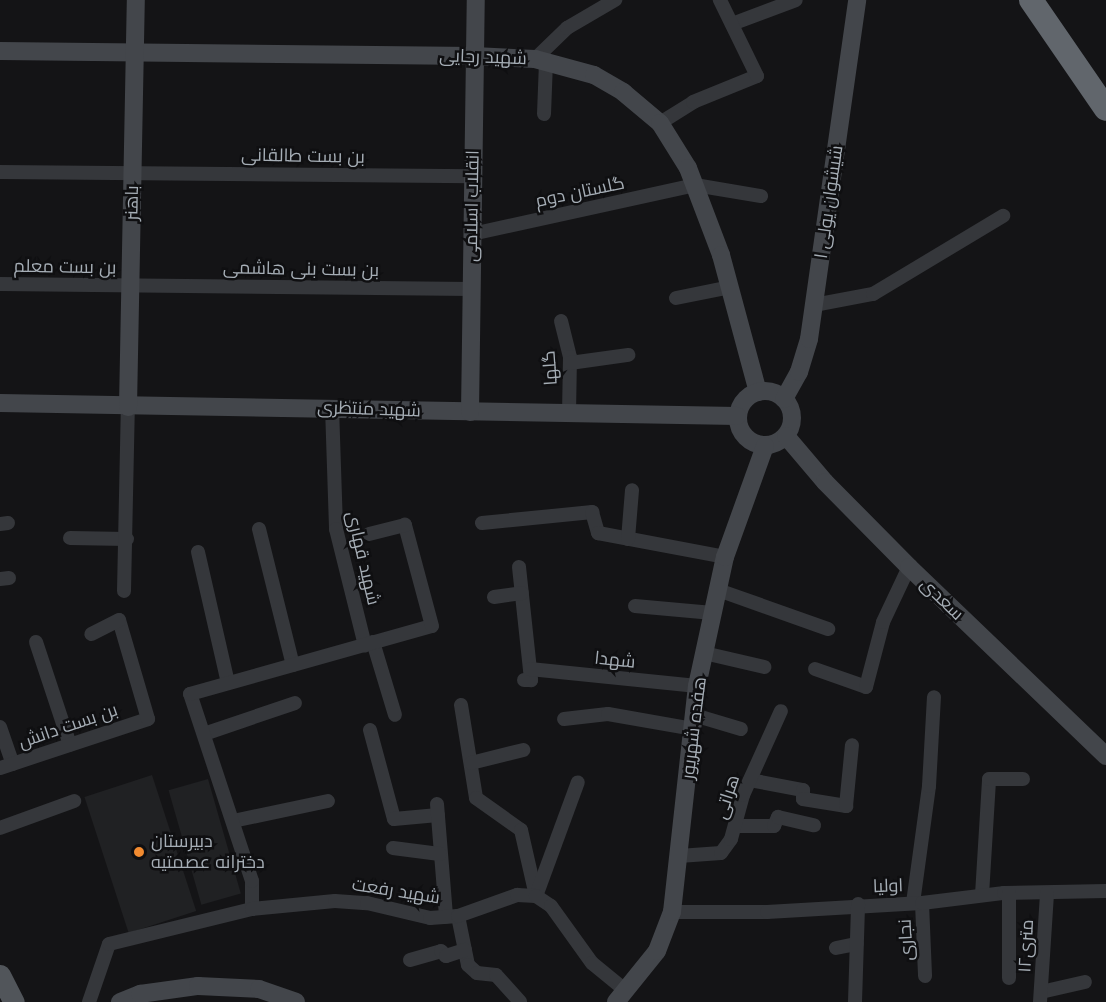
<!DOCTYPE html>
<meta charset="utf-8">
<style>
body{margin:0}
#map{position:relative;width:1106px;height:1002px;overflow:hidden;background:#141416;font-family:Inter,Cairo,sans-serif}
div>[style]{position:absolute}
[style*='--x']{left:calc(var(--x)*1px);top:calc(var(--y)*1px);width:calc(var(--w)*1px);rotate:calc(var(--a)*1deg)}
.built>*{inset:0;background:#202123;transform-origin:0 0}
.street>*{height:14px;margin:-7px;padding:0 7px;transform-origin:7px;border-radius:7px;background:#35373b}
.secondary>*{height:18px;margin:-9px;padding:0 9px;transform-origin:9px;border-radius:9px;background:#43464b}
.secondary>.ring{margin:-9px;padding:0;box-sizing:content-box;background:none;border:18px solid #43464b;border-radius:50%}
.primary>*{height:21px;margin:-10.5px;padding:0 10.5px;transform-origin:10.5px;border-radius:10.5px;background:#51555a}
.highway>*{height:24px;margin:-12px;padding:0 12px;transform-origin:12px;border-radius:12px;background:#61666c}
.dots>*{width:16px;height:16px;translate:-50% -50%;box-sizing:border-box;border:3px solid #0f0f11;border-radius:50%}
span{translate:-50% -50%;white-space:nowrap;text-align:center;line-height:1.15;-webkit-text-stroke:5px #0f0f11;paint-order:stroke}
.street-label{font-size:18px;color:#a6aeb6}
.poi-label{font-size:18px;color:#a6aeb6}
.left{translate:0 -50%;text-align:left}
</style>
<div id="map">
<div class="built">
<div style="left:152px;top:775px;width:143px;height:71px;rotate:72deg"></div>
<div style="left:208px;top:779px;width:119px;height:41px;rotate:74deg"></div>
</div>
<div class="street">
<div style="--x:732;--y:24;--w:68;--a:-20.6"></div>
<div style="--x:535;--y:59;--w:45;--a:-44.1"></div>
<div style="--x:567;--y:28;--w:56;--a:-30.3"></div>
<div style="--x:544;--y:114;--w:52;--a:-87.8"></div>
<div style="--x:660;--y:123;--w:39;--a:-32"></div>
<div style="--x:693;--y:102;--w:69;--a:-22.1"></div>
<div style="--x:757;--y:76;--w:85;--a:-116"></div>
<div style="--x:0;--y:172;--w:473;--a:0.5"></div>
<div style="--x:472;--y:234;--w:228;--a:-12.4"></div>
<div style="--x:695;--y:185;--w:67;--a:9.5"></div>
<div style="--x:0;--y:284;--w:471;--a:0.6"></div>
<div style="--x:676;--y:298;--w:55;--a:-11.5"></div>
<div style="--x:814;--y:305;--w:60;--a:-10.6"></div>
<div style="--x:873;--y:294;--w:152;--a:-31"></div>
<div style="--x:561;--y:321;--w:37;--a:76"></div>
<div style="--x:570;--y:357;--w:56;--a:91"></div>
<div style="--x:570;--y:363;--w:59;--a:-7.9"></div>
<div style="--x:332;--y:407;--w:122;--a:88.1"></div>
<div style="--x:336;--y:529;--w:120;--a:76"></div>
<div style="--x:482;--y:523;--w:111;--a:-5.7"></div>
<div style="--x:592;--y:512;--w:22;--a:74"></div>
<div style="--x:598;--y:533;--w:129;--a:10.7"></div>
<div style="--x:0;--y:524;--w:8;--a:-7"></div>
<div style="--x:259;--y:529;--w:140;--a:76"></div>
<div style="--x:70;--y:538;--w:57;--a:1"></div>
<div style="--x:628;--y:539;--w:49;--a:-85.3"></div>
<div style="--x:198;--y:552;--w:134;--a:77.1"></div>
<div style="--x:519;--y:567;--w:114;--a:83.9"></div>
<div style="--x:531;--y:680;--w:7;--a:180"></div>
<div style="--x:0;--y:579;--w:9;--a:-6"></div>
<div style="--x:718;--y:590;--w:117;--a:19.5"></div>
<div style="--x:124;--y:591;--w:184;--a:-88.8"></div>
<div style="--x:494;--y:597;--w:28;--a:-8"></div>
<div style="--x:635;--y:606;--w:78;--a:5.1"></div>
<div style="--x:36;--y:642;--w:108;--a:71.7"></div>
<div style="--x:373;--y:642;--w:76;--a:73.2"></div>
<div style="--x:704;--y:653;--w:62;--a:13.1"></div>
<div style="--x:530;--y:669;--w:168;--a:5.8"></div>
<div style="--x:815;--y:669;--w:54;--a:19.4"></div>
<div style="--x:866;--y:687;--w:67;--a:-75.3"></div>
<div style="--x:883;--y:622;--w:61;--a:-64.7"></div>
<div style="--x:461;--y:705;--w:94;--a:80.8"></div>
<div style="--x:476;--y:798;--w:55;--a:35.4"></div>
<div style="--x:521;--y:830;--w:68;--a:77.2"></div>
<div style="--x:536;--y:896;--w:121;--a:-69.8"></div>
<div style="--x:694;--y:715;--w:49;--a:16.6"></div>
<div style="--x:564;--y:719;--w:44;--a:-6.5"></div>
<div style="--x:608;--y:714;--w:86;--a:10"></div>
<div style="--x:0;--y:727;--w:39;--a:71"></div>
<div style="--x:370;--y:730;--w:92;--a:74.9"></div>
<div style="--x:394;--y:819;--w:44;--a:-5.2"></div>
<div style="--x:204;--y:734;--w:96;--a:-18.8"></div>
<div style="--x:471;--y:763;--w:54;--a:-14"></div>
<div style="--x:0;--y:768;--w:156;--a:-18.3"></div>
<div style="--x:148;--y:719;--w:103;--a:-106.3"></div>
<div style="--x:119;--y:620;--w:31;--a:153"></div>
<div style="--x:750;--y:780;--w:54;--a:10.7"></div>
<div style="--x:803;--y:790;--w:9;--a:90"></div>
<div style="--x:803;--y:799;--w:44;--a:9.2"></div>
<div style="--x:846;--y:806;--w:61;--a:-84.4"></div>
<div style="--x:437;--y:804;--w:113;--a:85.4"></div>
<div style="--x:233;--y:821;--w:97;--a:-11.9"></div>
<div style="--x:736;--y:826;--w:38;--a:0"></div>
<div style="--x:774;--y:826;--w:10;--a:-66"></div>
<div style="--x:778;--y:817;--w:37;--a:13"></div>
<div style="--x:0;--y:828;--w:79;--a:-20"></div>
<div style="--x:393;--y:848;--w:47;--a:7.3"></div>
<div style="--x:679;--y:856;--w:42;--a:-4.1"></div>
<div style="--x:721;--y:853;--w:17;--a:-54"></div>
<div style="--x:731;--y:839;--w:46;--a:-74.7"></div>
<div style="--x:743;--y:795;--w:92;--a:-65.7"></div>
<div style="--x:982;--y:895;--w:116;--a:-86.5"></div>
<div style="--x:989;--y:779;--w:34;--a:0"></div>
<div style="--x:913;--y:903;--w:118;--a:-82.2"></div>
<div style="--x:929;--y:786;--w:89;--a:-86.8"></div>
<div style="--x:922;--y:903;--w:73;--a:87.6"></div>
<div style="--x:252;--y:909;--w:28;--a:-90"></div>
<div style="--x:252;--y:881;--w:197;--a:-108.3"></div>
<div style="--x:190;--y:694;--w:251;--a:-15.7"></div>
<div style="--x:432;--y:626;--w:105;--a:-105"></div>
<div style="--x:405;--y:525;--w:37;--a:166"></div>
<div style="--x:672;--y:912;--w:95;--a:0"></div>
<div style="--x:767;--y:912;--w:155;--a:-3.3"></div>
<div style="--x:922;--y:903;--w:83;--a:-7"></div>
<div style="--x:1004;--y:893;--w:102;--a:-1.1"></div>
<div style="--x:458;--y:916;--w:50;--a:78.5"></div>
<div style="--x:468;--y:965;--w:12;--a:42"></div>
<div style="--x:477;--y:973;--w:19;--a:6"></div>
<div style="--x:496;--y:975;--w:36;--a:48"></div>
<div style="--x:836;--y:948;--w:21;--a:-11"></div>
<div style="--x:410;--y:960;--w:32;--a:-16"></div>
<div style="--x:441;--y:951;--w:7;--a:45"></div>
<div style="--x:446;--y:956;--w:20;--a:-18"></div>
<div style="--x:1009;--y:978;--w:85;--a:-90"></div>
<div style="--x:1041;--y:992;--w:45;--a:-12.8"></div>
<div style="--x:89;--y:1002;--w:61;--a:-71"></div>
<div style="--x:109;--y:944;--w:147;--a:-13.8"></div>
<div style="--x:252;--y:909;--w:83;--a:-5.5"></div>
<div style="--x:335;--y:901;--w:32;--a:4"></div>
<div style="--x:367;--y:903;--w:65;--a:13.4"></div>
<div style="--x:430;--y:918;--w:28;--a:-4"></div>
<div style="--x:458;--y:916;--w:63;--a:-19.6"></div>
<div style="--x:517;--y:895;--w:19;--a:3"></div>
<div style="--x:536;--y:896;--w:18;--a:34"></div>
<div style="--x:551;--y:906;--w:70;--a:54.3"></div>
<div style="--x:592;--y:963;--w:43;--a:39.3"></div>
<div style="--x:855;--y:1002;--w:98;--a:-88.2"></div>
<div style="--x:1040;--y:1002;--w:109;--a:-86.3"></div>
</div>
<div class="secondary">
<div style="--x:0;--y:51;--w:474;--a:0.6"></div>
<div style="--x:474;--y:56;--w:61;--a:2.8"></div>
<div style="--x:535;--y:59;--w:61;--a:15.2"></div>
<div style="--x:594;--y:75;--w:34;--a:30"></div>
<div style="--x:623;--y:92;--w:48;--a:40"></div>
<div style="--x:660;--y:123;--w:53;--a:58.1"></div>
<div style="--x:688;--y:168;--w:93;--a:69.2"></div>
<div style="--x:721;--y:255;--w:142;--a:74.9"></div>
<div class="ring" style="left:738px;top:391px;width:36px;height:36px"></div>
<div style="--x:784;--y:399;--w:31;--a:-61"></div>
<div style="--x:799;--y:372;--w:34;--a:-73"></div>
<div style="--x:809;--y:339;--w:342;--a:-81.9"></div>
<div style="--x:0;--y:403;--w:737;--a:1.01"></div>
<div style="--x:128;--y:407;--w:407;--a:-88.9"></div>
<div style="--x:470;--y:412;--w:412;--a:-89.2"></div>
<div style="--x:786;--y:436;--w:60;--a:49.7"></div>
<div style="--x:825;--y:482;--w:120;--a:45.3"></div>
<div style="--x:909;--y:567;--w:273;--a:43.8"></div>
<div style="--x:120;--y:1002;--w:22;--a:-22"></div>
<div style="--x:140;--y:994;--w:59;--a:-7.9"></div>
<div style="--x:198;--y:986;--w:61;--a:2.8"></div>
<div style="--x:259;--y:989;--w:39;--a:19"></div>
<div style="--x:616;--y:1002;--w:65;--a:-51.2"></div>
<div style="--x:657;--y:951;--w:42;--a:-69"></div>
<div style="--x:672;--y:912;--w:227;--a:-83.7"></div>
<div style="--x:697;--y:686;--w:132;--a:-77.8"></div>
<div style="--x:725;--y:557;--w:118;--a:-70.2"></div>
</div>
<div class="primary">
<div style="--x:0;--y:975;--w:30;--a:63"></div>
</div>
<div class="highway">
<div style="--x:1031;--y:0;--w:132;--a:55.5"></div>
</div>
<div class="dots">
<div style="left:139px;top:852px;background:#f28b30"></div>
</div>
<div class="street-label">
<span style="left:483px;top:57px;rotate:2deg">شهید رجایی</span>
<span style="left:303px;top:156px;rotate:1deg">بن بست طالقانی</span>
<span style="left:580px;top:192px;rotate:-12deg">گلستان دوم</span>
<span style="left:829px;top:202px;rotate:-82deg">شیشوان یولی ا</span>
<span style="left:132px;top:203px;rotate:-89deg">باهنر</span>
<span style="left:472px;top:206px;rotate:-89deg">انقلاب اسلامی</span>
<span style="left:65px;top:267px;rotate:1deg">بن بست معلم</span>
<span style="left:301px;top:269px;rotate:1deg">بن بست بنی هاشمی</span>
<span style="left:550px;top:368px;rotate:-94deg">گلها</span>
<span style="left:369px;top:409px;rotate:2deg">شهید منتظری</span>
<span style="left:363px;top:558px;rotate:77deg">شهید قهاری</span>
<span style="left:942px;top:599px;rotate:44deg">سعدی</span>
<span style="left:615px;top:660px;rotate:6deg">شهدا</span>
<span style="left:68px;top:726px;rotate:-19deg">بن بست دانش</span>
<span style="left:694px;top:728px;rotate:-83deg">هفده شهریور</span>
<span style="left:727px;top:797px;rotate:-72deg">هراتی</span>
<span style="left:888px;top:886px;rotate:-2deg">اولیا</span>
<span style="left:396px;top:891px;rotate:9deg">شهید رفعت</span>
<span style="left:906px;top:940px;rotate:-93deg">نجاری</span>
<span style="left:1026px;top:946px;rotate:-87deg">۱۲متری</span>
</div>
<div class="poi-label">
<span class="left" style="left:151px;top:852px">دبیرستان<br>دخترانه عصمتیه</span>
</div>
</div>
